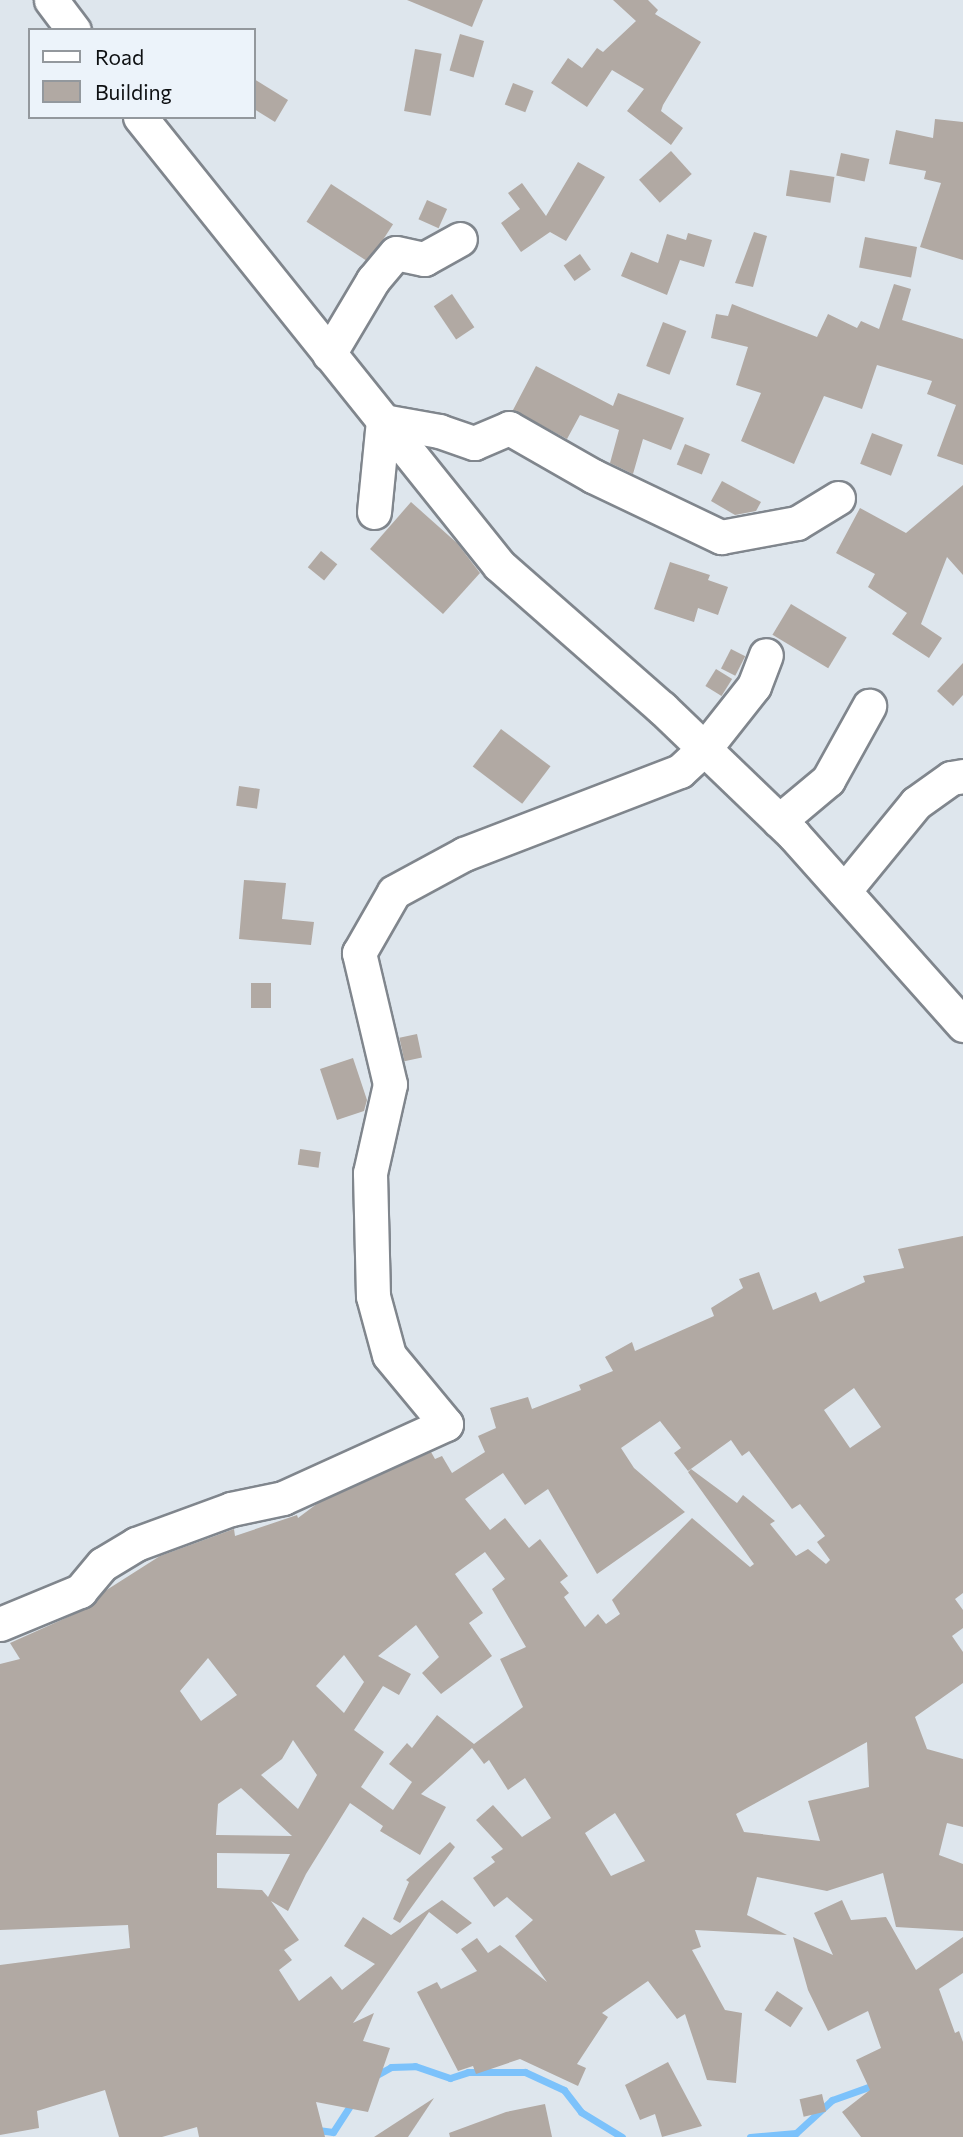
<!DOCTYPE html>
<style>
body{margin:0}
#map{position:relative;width:963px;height:2137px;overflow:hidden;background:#dee6ed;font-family:Commissioner,sans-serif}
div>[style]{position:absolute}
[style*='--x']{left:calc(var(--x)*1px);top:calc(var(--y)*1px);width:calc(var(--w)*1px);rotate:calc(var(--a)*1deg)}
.stream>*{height:7px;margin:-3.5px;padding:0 3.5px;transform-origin:3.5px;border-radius:3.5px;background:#7cc2fb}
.building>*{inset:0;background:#b1a9a3;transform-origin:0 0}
.roads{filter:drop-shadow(2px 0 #80868d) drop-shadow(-2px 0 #80868d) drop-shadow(0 2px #80868d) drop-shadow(0 -2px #80868d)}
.minor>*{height:33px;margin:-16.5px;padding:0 16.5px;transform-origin:16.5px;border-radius:16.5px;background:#fff}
span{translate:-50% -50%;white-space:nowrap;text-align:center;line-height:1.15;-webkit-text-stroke:5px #ecf3fa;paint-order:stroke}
.legend{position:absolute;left:28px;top:28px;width:228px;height:91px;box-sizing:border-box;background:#ecf3fa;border:2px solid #93989d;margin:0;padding:9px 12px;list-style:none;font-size:21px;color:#0e1012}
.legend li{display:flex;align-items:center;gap:14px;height:35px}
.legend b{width:35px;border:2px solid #93989d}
</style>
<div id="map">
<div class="stream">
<div style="--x:375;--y:2076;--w:18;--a:-29"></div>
<div style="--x:391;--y:2067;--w:24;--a:-2"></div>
<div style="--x:415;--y:2066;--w:37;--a:19"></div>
<div style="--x:450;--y:2078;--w:19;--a:-18"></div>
<div style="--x:468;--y:2072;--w:57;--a:0"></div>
<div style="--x:525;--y:2072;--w:43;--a:24.8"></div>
<div style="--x:564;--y:2090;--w:28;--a:52"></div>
<div style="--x:581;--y:2112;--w:48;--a:31.4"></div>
<div style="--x:318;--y:2130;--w:15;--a:8"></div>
<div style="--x:333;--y:2132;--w:35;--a:-57"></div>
<div style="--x:750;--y:2137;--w:46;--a:-5"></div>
<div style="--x:796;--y:2133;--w:49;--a:-42.5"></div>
<div style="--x:832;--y:2100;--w:45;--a:-19.7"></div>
</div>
<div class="building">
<div style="clip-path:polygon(407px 0,483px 0,472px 27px)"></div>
<div style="clip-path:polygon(613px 0,648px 0,658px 10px,655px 14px,701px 42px,663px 105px,661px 111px,683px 128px,671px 145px,627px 111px,644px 89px,612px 70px,587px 107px,551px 83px,568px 58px,582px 68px,597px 48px,603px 52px,636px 21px)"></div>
<div style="left:460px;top:34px;width:25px;height:38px;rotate:16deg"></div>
<div style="left:415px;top:49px;width:27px;height:63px;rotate:10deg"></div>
<div style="clip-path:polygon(254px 79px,288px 100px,275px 122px,254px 109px)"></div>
<div style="left:513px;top:83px;width:22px;height:23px;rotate:21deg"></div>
<div style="clip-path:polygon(935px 119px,963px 122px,963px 260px,920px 247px,941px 183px,924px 179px,926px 171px,889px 164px,896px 130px,933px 138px)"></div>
<div style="left:671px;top:151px;width:31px;height:43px;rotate:48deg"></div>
<div style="left:841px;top:153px;width:29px;height:23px;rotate:12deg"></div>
<div style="clip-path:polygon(578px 162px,605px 177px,566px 241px,550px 232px,521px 252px,501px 223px,520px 209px,508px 193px,522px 183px,546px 216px)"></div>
<div style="left:790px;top:170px;width:45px;height:26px;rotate:9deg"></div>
<div style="left:331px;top:184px;width:74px;height:45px;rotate:33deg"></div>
<div style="left:427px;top:200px;width:22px;height:21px;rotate:24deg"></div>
<div style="clip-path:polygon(754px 232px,767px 236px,753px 287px,735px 283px)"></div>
<div style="clip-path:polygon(688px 233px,712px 240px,704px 267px,680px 260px,667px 295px,621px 276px,631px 252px,658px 263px,667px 234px,686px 240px)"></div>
<div style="left:865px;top:237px;width:53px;height:31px;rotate:11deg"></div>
<div style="left:580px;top:254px;width:19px;height:20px;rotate:55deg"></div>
<div style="clip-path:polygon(894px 284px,911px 289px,902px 320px,963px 339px,963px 465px,937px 456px,956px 405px,927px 394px,932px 381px,877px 365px,862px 409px,824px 396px,794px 464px,741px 441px,761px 393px,736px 385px,748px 347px,711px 338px,716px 314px,728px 316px,732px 304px,817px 337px,828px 314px,857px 328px,861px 321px,879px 329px)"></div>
<div style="left:452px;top:294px;width:40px;height:22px;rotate:56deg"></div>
<div style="left:663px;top:322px;width:25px;height:47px;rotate:21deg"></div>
<div style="clip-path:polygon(536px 366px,613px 406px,618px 393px,684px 418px,671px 450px,643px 439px,633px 474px,610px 463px,619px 430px,580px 415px,567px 439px,513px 410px)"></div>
<div style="left:872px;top:433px;width:33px;height:33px;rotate:21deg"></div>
<div style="left:685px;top:444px;width:27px;height:22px;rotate:22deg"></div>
<div style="clip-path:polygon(722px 481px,761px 502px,756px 511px,735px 515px,711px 501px)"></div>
<div style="clip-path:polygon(963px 485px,963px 575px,947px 557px,921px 624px,942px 638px,929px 658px,892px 634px,907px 613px,868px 587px,875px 574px,836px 553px,860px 508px,906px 533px)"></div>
<div style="clip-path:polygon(411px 502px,457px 543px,480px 573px,443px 614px,370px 549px)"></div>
<div style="left:321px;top:551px;width:21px;height:21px;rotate:39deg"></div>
<div style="clip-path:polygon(670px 562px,710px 575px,708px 580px,728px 587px,718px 615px,698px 608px,694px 622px,654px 609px)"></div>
<div style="left:791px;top:604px;width:65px;height:36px;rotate:31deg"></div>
<div style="left:731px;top:649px;width:16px;height:22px;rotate:27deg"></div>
<div style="clip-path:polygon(963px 663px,963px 695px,953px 706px,937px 691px)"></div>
<div style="left:716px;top:669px;width:19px;height:20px;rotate:32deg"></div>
<div style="left:501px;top:729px;width:62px;height:47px;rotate:37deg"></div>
<div style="left:239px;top:786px;width:21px;height:20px;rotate:8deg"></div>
<div style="clip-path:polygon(244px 880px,286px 883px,282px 919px,314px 922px,311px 945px,239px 939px)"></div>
<div style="left:251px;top:983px;width:20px;height:25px"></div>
<div style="left:417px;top:1034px;width:24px;height:18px;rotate:78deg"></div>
<div style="clip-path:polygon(353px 1058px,367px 1100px,364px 1111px,337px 1120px,320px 1069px)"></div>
<div style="left:300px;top:1149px;width:21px;height:16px;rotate:8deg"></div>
<div style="clip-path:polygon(evenodd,963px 1236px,963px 1593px,955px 1599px,963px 1610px,963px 1628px,952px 1636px,963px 1652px,963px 1683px,915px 1717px,927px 1749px,963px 1759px,963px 1827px,947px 1823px,939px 1855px,963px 1864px,963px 1931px,896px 1927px,883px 1873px,827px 1891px,757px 1877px,747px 1915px,787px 1935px,695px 1930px,701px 1947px,692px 1950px,725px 2010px,742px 2013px,736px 2083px,707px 2080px,685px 2014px,677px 2019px,648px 1981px,602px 2013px,608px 2017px,577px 2064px,586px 2068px,578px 2086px,520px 2059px,476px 2074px,473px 2066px,458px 2071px,417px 1992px,437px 1982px,441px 1989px,477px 1971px,461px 1949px,477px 1938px,488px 1953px,500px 1945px,547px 1982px,515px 1936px,533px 1920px,507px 1897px,494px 1907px,473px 1878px,495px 1862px,491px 1857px,503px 1849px,476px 1820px,493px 1805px,522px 1837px,551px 1818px,525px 1778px,508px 1790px,489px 1760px,484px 1764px,472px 1748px,421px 1794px,446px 1807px,420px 1855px,380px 1831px,383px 1826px,350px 1803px,306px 1874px,288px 1911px,271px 1901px,299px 1940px,284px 1950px,292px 1960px,279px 1970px,299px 2001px,331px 1976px,342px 1990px,375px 1964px,344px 1946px,363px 1917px,391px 1935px,442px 1900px,472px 1923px,457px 1934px,429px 1912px,353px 2023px,374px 2013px,363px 2041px,390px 2048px,368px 2112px,316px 2102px,325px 2137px,199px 2137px,197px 2127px,162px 2137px,119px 2137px,105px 2090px,37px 2111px,39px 2128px,0 2135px,0 1965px,130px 1948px,128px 1925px,0 1930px,0 1664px,20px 1659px,10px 1643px,88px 1608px,105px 1591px,160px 1556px,234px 1529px,235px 1536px,297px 1515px,298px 1518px,318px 1503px,431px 1452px,435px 1459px,442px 1456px,452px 1473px,485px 1452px,478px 1436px,496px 1428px,490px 1408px,528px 1397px,532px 1409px,581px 1390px,579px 1385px,613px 1371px,605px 1357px,632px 1342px,635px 1351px,714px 1316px,711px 1308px,743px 1288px,739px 1279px,759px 1272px,773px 1310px,816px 1292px,820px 1302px,865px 1282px,863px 1276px,904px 1268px,898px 1249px,963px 1236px,854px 1388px,881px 1427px,850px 1448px,824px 1410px,854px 1388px,963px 1236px,660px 1421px,681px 1448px,674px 1453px,688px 1471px,731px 1440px,742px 1456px,749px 1451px,792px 1509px,800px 1504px,825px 1536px,817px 1542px,830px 1560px,826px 1564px,808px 1549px,796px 1556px,770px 1524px,775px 1521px,743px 1495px,737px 1503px,691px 1469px,688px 1472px,754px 1564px,750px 1567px,692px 1518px,612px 1600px,620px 1614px,606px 1624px,598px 1614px,585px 1627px,564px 1597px,569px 1593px,560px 1582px,568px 1576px,540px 1539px,529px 1548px,505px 1518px,490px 1530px,465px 1499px,503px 1473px,525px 1505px,548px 1489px,597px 1574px,685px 1512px,634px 1468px,621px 1448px,660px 1421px,963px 1236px,485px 1552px,505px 1579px,492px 1589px,526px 1647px,500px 1659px,523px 1707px,474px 1744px,437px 1715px,412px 1748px,407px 1743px,389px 1764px,412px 1782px,393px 1810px,361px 1787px,384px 1752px,354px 1730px,383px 1686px,399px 1695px,411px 1674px,378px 1656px,416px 1625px,439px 1657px,422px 1673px,441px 1694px,492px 1656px,469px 1623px,483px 1613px,455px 1574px,485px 1552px,963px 1236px,344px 1655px,364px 1682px,344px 1713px,316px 1686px,344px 1655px,963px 1236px,208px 1658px,237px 1695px,201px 1721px,180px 1691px,208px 1658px,963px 1236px,293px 1740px,317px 1775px,298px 1809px,261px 1775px,282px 1759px,293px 1740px,963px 1236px,867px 1742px,869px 1787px,808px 1801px,820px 1841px,744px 1832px,736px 1814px,867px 1742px,963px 1236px,241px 1788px,292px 1836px,216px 1835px,218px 1804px,241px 1788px,963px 1236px,615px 1813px,645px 1861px,611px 1876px,585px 1833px,615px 1813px,963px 1236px,217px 1853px,290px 1854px,268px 1897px,262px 1890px,217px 1888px,217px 1853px)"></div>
<div style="clip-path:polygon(450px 1842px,455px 1847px,400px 1923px,393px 1919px,409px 1882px,406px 1880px)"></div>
<div style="clip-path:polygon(842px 1900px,851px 1920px,886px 1917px,916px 1970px,963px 1937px,963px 1973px,939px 1989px,955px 2033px,959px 2031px,963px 2042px,963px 2137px,861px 2137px,842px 2112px,870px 2090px,856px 2060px,881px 2048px,868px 2011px,828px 2031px,808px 1990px,793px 1937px,833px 1955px,814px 1913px)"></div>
<div style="left:777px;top:1991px;width:31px;height:23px;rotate:33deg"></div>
<div style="clip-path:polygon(668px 2062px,702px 2126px,662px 2137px,655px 2114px,640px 2120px,625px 2085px)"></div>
<div style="left:822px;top:2094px;width:18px;height:23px;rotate:77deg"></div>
<div style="clip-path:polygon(434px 2098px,408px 2137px,374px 2137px)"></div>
<div style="clip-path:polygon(545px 2104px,552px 2137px,450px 2137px,449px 2133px,506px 2112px)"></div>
</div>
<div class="roads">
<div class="minor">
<div style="--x:51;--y:0;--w:38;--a:53"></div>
<div style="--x:140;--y:117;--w:574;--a:51.29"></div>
<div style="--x:499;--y:565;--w:217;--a:41.3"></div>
<div style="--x:662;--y:708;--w:182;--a:43.9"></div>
<div style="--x:793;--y:834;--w:256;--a:48.3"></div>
<div style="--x:329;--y:354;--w:86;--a:-59.3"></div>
<div style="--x:373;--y:280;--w:35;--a:-50"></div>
<div style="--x:396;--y:253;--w:29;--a:12"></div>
<div style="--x:424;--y:259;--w:41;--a:-29.1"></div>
<div style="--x:374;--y:512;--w:91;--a:-84.4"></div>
<div style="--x:383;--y:421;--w:57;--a:10.1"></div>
<div style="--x:439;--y:431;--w:37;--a:19"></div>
<div style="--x:474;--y:443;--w:38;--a:-23"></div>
<div style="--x:509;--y:428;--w:97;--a:29.7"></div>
<div style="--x:593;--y:476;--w:142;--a:25.5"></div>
<div style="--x:721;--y:537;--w:77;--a:-10.4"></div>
<div style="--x:797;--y:523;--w:48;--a:-31.4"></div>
<div style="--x:779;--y:821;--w:64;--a:-39.9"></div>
<div style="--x:828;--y:780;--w:85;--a:-61"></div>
<div style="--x:844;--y:891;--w:114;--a:-50.7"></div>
<div style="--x:916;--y:803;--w:43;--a:-35.5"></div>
<div style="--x:951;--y:778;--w:12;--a:-9"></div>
<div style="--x:0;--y:1624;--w:87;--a:-22.4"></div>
<div style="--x:80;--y:1591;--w:35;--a:-50"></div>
<div style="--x:103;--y:1564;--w:39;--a:-31"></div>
<div style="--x:136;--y:1544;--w:101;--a:-20.2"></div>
<div style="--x:231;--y:1509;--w:53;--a:-11.9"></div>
<div style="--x:283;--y:1498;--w:179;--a:-24.4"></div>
<div style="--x:446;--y:1424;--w:89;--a:-129.6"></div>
<div style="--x:389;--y:1355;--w:61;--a:-105.2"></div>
<div style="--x:373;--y:1296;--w:123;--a:-91.4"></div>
<div style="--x:370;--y:1173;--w:91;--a:-77.3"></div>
<div style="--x:390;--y:1084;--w:135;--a:-103.3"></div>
<div style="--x:359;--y:953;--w:70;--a:-60.2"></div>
<div style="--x:394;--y:892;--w:80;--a:-28.5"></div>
<div style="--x:464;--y:854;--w:231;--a:-21"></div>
<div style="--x:680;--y:771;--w:34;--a:-43"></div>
<div style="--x:705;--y:748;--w:79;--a:-51.7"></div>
<div style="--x:754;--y:686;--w:33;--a:-69"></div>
</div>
</div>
<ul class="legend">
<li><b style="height:9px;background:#fff"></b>Road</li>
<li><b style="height:19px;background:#b1a9a3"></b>Building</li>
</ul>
</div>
